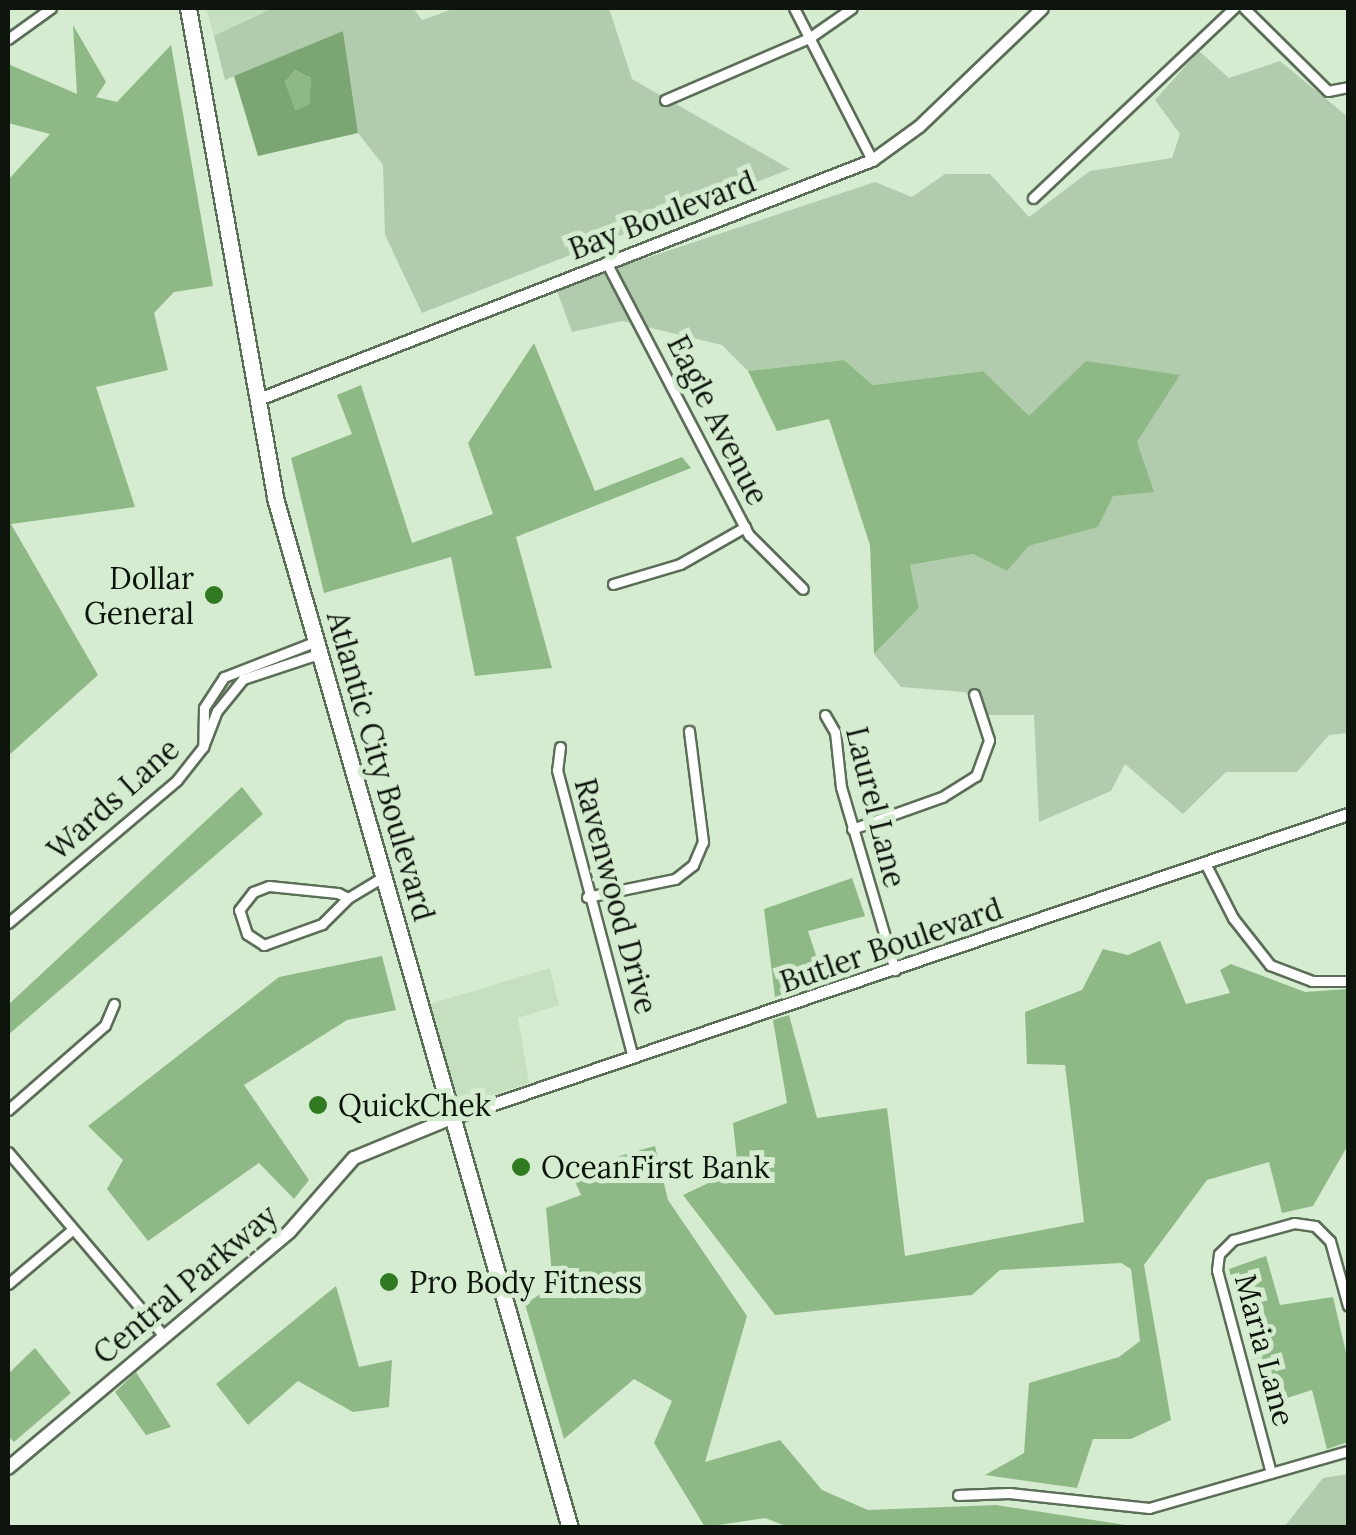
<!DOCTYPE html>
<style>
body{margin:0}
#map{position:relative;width:1356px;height:1535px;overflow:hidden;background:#d5ecd1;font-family:Lora,serif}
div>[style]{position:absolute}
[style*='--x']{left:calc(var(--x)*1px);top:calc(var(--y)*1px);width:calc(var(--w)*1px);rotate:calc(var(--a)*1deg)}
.built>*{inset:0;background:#c5e0bf}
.green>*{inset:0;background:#b1ccac}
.forest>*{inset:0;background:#8eb986}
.water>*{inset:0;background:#7ba573}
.roads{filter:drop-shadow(2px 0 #5b6e57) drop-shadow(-2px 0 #5b6e57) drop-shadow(0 2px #5b6e57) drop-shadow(0 -2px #5b6e57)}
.minor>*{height:9px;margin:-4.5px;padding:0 4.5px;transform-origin:4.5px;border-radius:4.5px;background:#fff}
.tertiary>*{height:11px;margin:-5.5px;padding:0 5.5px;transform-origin:5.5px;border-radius:5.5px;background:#fff}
.secondary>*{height:12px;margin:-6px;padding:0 6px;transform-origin:6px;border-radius:6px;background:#fff}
.trunk>*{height:15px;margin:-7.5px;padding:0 7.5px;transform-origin:7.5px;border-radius:7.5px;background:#fff}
.dots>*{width:28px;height:28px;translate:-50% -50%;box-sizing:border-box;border:5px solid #d5ecd1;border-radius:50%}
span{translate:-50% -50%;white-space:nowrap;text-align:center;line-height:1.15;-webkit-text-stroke:10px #d5ecd1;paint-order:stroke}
.street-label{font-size:30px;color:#0c140b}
.poi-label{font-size:30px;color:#0c140b}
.right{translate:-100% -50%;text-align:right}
.left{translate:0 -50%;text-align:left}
.frame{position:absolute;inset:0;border:10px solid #0c140b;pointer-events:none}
</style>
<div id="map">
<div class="built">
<div style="clip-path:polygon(206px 8px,273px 8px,214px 36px)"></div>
<div style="clip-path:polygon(550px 968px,559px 1005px,518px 1018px,529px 1083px,465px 1104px,452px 1098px,426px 1005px)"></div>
</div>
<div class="green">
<div style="clip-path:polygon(273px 8px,413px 8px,422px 20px,456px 8px,609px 8px,632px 79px,790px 169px,422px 313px,385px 235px,383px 165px,358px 133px,343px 31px,225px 80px,214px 36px)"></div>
<div style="clip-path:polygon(1199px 51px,1229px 78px,1280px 61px,1348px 117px,1348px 733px,1329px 735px,1297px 772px,1226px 772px,1183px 814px,1125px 764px,1111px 791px,1039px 822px,1034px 715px,982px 715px,965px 692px,901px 687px,874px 654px,919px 608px,910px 565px,973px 554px,1007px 571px,1029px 546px,1098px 527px,1137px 442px,1179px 375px,1029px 417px,982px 371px,873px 385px,844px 360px,748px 371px,722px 345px,622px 321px,572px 332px,556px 288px,875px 182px,912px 197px,945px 174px,990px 174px,1029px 217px,1090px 171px,1172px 158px,1180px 134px,1155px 100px)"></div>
<div style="clip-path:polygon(1348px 1474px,1348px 1527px,1284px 1527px,1323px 1478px)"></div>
</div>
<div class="forest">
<div style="clip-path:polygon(73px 25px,106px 82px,96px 97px,117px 102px,171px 45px,213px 286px,174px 292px,154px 313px,168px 370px,96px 387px,135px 507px,11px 524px,98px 675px,8px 756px,8px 180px,50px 134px,8px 123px,8px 64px,77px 94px)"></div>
<div style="clip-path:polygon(295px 70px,311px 78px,309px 106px,294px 110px,285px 82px)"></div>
<div style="clip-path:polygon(534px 343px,595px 491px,682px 457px,691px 468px,516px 537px,552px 668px,475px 676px,451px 557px,324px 593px,291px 458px,352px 434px,337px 395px,361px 385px,412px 543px,493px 514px,468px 443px)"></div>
<div style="clip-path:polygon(844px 360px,873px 385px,983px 371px,1029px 416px,1086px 361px,1180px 375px,1137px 442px,1154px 492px,1113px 496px,1098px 527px,1029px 546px,1007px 571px,973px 554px,910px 565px,919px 608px,874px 654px,870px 545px,829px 419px,777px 431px,748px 371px)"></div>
<div style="clip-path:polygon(242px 787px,263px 814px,8px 1035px,8px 1005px)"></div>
<div style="clip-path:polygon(852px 878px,865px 916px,808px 931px,824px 980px,775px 997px,764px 909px)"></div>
<div style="clip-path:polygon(1160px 941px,1186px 1004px,1230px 993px,1220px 970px,1231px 964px,1305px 992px,1348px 989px,1348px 1145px,1313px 1206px,1282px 1213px,1269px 1162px,1207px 1180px,1144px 1265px,1171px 1420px,1131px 1439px,1093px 1439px,1077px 1488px,985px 1475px,1024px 1453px,1029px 1383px,1119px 1357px,1140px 1341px,1131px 1269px,1121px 1263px,1000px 1270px,972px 1295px,775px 1315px,683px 1195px,738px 1169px,733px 1123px,787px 1103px,773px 1020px,789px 1015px,817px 1118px,887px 1108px,905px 1256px,1084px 1222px,1065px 1065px,1027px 1064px,1025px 1012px,1082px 990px,1103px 949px,1128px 955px)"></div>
<div style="clip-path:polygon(382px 956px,396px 1010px,347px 1020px,244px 1085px,309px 1180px,294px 1199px,259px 1163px,148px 1241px,107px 1189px,123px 1160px,88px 1126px,279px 977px)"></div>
<div style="clip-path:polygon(655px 1146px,668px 1200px,747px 1316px,705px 1462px,780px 1440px,822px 1490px,868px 1510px,996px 1505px,1132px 1526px,791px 1528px,765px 1518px,705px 1527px,654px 1443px,672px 1401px,634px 1379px,564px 1439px,525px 1304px,553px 1286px,546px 1208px,581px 1195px,570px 1170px)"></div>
<div style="clip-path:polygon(1266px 1256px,1280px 1305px,1333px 1297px,1348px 1361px,1348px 1442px,1327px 1449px,1312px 1390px,1265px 1405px,1229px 1269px)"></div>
<div style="clip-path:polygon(336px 1286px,359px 1367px,392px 1360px,389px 1407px,353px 1412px,298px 1381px,248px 1425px,216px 1384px)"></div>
<div style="clip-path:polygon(35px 1348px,71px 1393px,14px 1442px,8px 1436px,8px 1374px)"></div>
<div style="clip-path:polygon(136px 1372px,171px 1427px,146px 1435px,115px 1392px)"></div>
</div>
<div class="water">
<div style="clip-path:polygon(evenodd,343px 31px,358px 133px,258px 156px,234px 76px,343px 31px,295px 70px,311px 78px,309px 105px,295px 110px,285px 82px,295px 70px)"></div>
</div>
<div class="roads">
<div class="minor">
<div style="--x:794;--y:8;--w:171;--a:62.8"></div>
<div style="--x:1244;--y:8;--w:118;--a:44.7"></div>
<div style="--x:1328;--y:91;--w:20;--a:-11"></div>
<div style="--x:8;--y:39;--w:53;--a:-35.8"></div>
<div style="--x:665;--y:100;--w:157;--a:-23.3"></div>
<div style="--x:809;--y:38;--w:52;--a:-34.9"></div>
<div style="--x:1033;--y:198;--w:277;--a:-43.4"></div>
<div style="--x:606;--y:262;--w:308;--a:62.4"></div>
<div style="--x:749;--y:535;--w:76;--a:45"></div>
<div style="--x:613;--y:584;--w:70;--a:-16.6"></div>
<div style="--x:680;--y:564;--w:75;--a:-29.6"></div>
<div style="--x:317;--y:641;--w:100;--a:158.8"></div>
<div style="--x:224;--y:677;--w:37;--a:123"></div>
<div style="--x:204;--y:708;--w:39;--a:91"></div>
<div style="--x:203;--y:747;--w:39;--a:-69"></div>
<div style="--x:217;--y:711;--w:41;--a:-50.9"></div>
<div style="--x:243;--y:679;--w:82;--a:-18.4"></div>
<div style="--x:825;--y:715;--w:20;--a:60"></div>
<div style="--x:835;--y:732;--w:55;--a:83.8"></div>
<div style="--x:841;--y:787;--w:191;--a:73.6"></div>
<div style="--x:560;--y:747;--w:23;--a:97"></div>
<div style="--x:557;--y:770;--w:297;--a:75.2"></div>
<div style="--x:852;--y:829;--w:96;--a:-19.6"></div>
<div style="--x:942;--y:797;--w:40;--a:-32"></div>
<div style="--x:976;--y:776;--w:38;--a:-70"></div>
<div style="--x:989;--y:740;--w:48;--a:-108.1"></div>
<div style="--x:1205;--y:863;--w:62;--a:63"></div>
<div style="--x:1233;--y:918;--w:60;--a:51.8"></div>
<div style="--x:1270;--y:965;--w:45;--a:20.9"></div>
<div style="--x:1312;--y:981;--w:36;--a:0"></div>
<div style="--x:269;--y:886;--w:69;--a:5.8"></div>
<div style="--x:338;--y:893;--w:11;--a:27"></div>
<div style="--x:348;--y:898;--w:37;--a:135"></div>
<div style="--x:322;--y:924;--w:62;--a:160.1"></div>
<div style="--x:264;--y:945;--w:20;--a:-147"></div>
<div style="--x:247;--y:934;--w:25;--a:-108"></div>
<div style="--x:239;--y:910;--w:23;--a:-52"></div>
<div style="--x:253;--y:892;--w:17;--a:-21"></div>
<div style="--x:587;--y:897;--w:90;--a:-11.6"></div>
<div style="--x:675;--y:879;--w:23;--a:-38"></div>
<div style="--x:693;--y:865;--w:25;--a:-67"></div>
<div style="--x:703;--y:842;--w:112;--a:-97.2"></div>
<div style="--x:348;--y:898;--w:41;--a:-31"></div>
<div style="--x:8;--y:923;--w:221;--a:-40.2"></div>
<div style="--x:177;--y:780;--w:42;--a:-51.8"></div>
<div style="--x:8;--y:1110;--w:129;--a:-41.2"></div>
<div style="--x:105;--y:1025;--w:23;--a:-67"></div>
<div style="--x:8;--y:1152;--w:240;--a:49.7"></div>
<div style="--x:8;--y:1284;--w:84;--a:-40.2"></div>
<div style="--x:1271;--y:1473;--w:210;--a:-104.9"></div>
<div style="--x:1217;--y:1270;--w:16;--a:-83"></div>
<div style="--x:1219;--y:1254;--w:20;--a:-45"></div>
<div style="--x:1233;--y:1240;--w:63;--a:-15.6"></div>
<div style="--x:1294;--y:1223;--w:21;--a:8"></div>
<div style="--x:1315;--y:1226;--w:21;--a:45"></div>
<div style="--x:1330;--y:1241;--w:67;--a:74.5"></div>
<div style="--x:958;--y:1495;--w:51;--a:-2.2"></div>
<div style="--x:1009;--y:1493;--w:141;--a:6.1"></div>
<div style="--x:1149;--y:1508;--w:207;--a:-16"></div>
</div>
<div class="tertiary">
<div style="--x:256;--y:400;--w:661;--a:-21.29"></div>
<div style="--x:872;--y:160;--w:58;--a:-35.9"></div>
<div style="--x:919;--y:126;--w:170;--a:-43.8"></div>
<div style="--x:449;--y:1119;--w:949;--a:-18.74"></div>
</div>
<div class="secondary">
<div style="--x:8;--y:1468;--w:368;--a:-40"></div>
<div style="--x:290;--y:1231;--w:97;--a:-48.8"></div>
<div style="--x:354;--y:1158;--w:103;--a:-22.3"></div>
</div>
<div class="trunk">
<div style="--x:188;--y:8;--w:498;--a:79.9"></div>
<div style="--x:275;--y:498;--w:1071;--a:74.02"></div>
</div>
</div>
<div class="dots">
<div style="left:214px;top:595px;background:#307b21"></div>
<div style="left:318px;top:1105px;background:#307b21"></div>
<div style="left:521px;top:1167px;background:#307b21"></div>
<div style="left:389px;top:1282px;background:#307b21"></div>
</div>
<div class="street-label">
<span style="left:662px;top:215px;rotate:-21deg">Bay Boulevard</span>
<span style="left:718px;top:420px;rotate:63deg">Eagle Avenue</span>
<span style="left:381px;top:766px;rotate:74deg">Atlantic City Boulevard</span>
<span style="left:113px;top:799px;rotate:-42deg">Wards Lane</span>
<span style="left:876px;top:807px;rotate:76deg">Laurel Lane</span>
<span style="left:616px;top:896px;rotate:75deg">Ravenwood Drive</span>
<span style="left:891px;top:945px;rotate:-19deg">Butler Boulevard</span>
<span style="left:185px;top:1284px;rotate:-40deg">Central Parkway</span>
<span style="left:1265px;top:1350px;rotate:75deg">Maria Lane</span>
</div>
<div class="poi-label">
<span class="right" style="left:194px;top:595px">Dollar<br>General</span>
<span class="left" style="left:338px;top:1105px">QuickChek</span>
<span class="left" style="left:541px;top:1167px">OceanFirst Bank</span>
<span class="left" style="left:409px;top:1282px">Pro Body Fitness</span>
</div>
<div class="frame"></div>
</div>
